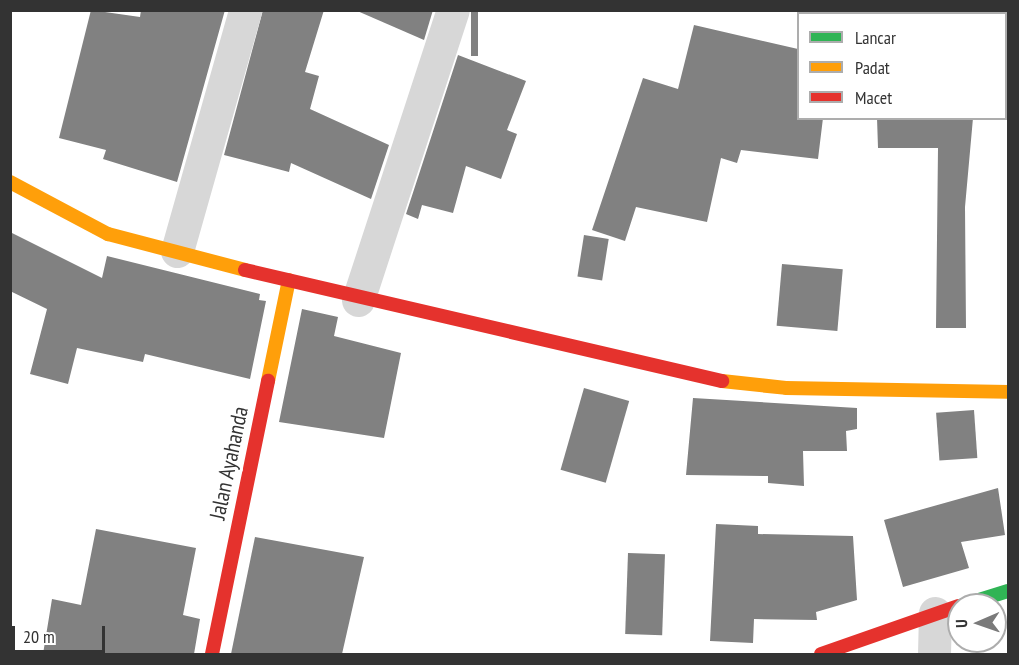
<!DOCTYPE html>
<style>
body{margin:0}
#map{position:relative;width:1019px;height:665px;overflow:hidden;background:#fff;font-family:"PT Sans Narrow",sans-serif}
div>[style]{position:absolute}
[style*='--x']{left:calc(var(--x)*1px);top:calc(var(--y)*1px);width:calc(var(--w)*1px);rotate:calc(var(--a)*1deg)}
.building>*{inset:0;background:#818181;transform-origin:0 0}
.street>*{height:33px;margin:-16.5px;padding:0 16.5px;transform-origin:16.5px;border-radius:16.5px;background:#d7d7d7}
.fast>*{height:14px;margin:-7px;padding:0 7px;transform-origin:7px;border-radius:7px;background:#30b455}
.slow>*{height:14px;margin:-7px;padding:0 7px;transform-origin:7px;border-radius:7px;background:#ff9f0a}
.jam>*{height:14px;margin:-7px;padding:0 7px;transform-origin:7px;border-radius:7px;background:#e5322d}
span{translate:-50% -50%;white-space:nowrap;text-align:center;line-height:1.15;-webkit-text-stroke:6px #fff;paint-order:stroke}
.street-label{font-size:22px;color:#333}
.frame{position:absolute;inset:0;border:12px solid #333;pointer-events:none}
.legend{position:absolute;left:797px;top:12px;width:210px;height:108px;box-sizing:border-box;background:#fff;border:2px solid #adadad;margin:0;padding:8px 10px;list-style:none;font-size:18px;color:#333}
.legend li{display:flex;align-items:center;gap:12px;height:30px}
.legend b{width:30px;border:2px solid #adadad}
.north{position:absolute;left:947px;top:593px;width:60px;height:60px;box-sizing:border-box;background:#fff;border:2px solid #adadad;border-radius:50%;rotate:268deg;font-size:16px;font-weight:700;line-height:24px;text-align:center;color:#333}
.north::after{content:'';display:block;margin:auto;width:21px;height:27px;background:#7a7a7a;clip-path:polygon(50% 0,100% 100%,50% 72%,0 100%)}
.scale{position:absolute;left:12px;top:626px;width:93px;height:27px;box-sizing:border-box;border:3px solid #333;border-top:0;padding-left:8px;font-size:18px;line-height:21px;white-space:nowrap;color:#333;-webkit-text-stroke:4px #fff;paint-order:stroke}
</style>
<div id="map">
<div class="building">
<div style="clip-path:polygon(91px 10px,140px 17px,141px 10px,225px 10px,177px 182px,103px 159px,106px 150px,59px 138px)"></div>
<div style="clip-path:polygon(263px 10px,324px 10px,305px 72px,319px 76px,310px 109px,389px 145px,371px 199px,291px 163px,289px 172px,224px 155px)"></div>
<div style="clip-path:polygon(355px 10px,433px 10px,424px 40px)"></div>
<div style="left:471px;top:10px;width:7px;height:46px"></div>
<div style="clip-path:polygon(694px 25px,798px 49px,798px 118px,823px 118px,818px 159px,741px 150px,737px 163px,721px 158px,707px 222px,636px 207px,625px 241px,592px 230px,643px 78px,678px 89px)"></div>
<div style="clip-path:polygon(458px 55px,526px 81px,507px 130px,517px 134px,501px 179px,466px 166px,453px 213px,422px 205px,418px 219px,406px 214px)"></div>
<div style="clip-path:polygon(877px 118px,973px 118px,965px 207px,966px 328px,936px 328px,938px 148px,878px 148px)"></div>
<div style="clip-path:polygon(10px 232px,102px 278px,107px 256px,260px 294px,259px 300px,266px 301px,250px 379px,145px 354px,143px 362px,77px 348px,68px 384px,30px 374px,47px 309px,10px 291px)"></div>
<div style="left:584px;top:235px;width:25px;height:42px;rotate:9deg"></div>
<div style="left:782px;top:264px;width:61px;height:62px;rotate:5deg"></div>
<div style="clip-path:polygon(302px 309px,338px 317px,334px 336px,401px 353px,384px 438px,279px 422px)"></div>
<div style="left:584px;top:388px;width:47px;height:85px;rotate:16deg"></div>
<div style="clip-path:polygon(693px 398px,857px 408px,857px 429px,846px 431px,847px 451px,803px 451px,804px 486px,768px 483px,768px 476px,686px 475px)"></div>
<div style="left:974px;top:410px;width:48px;height:38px;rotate:86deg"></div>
<div style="clip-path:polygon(998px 488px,1005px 535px,961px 542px,969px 568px,903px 587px,884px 520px)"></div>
<div style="clip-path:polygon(716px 524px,758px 526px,758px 534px,853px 536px,857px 600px,816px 612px,817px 620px,754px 619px,753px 643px,710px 641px)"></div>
<div style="clip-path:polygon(96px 529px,196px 548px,183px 615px,200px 619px,194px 654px,43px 654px,52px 599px,81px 605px)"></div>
<div style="clip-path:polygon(255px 537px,364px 557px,342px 654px,231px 654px)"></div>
<div style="left:628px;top:553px;width:37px;height:81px;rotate:2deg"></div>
</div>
<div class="street">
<div style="--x:177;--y:251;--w:250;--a:-74.2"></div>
<div style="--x:358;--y:300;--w:305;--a:-71.9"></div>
<div style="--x:934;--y:654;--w:41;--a:-88.6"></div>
</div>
<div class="fast">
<div style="--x:963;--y:605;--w:47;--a:-17.3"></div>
</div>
<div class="slow">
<div style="--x:10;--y:182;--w:111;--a:28"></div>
<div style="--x:108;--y:234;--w:142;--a:14.7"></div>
<div style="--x:268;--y:381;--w:103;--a:-78.3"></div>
<div style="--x:722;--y:381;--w:64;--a:6.2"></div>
<div style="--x:786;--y:388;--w:222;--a:1"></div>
</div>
<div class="jam">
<div style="--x:245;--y:270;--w:490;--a:13.1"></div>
<div style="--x:212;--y:654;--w:279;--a:-78.4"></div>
<div style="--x:821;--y:654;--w:146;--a:-19.2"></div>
</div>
<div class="street-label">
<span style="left:229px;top:463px;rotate:-78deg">Jalan Ayahanda</span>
</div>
<div class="frame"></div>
<ul class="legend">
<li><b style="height:8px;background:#30b455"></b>Lancar</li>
<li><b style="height:8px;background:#ff9f0a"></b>Padat</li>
<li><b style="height:8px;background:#e5322d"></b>Macet</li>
</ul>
<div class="north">U</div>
<div class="scale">20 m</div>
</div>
